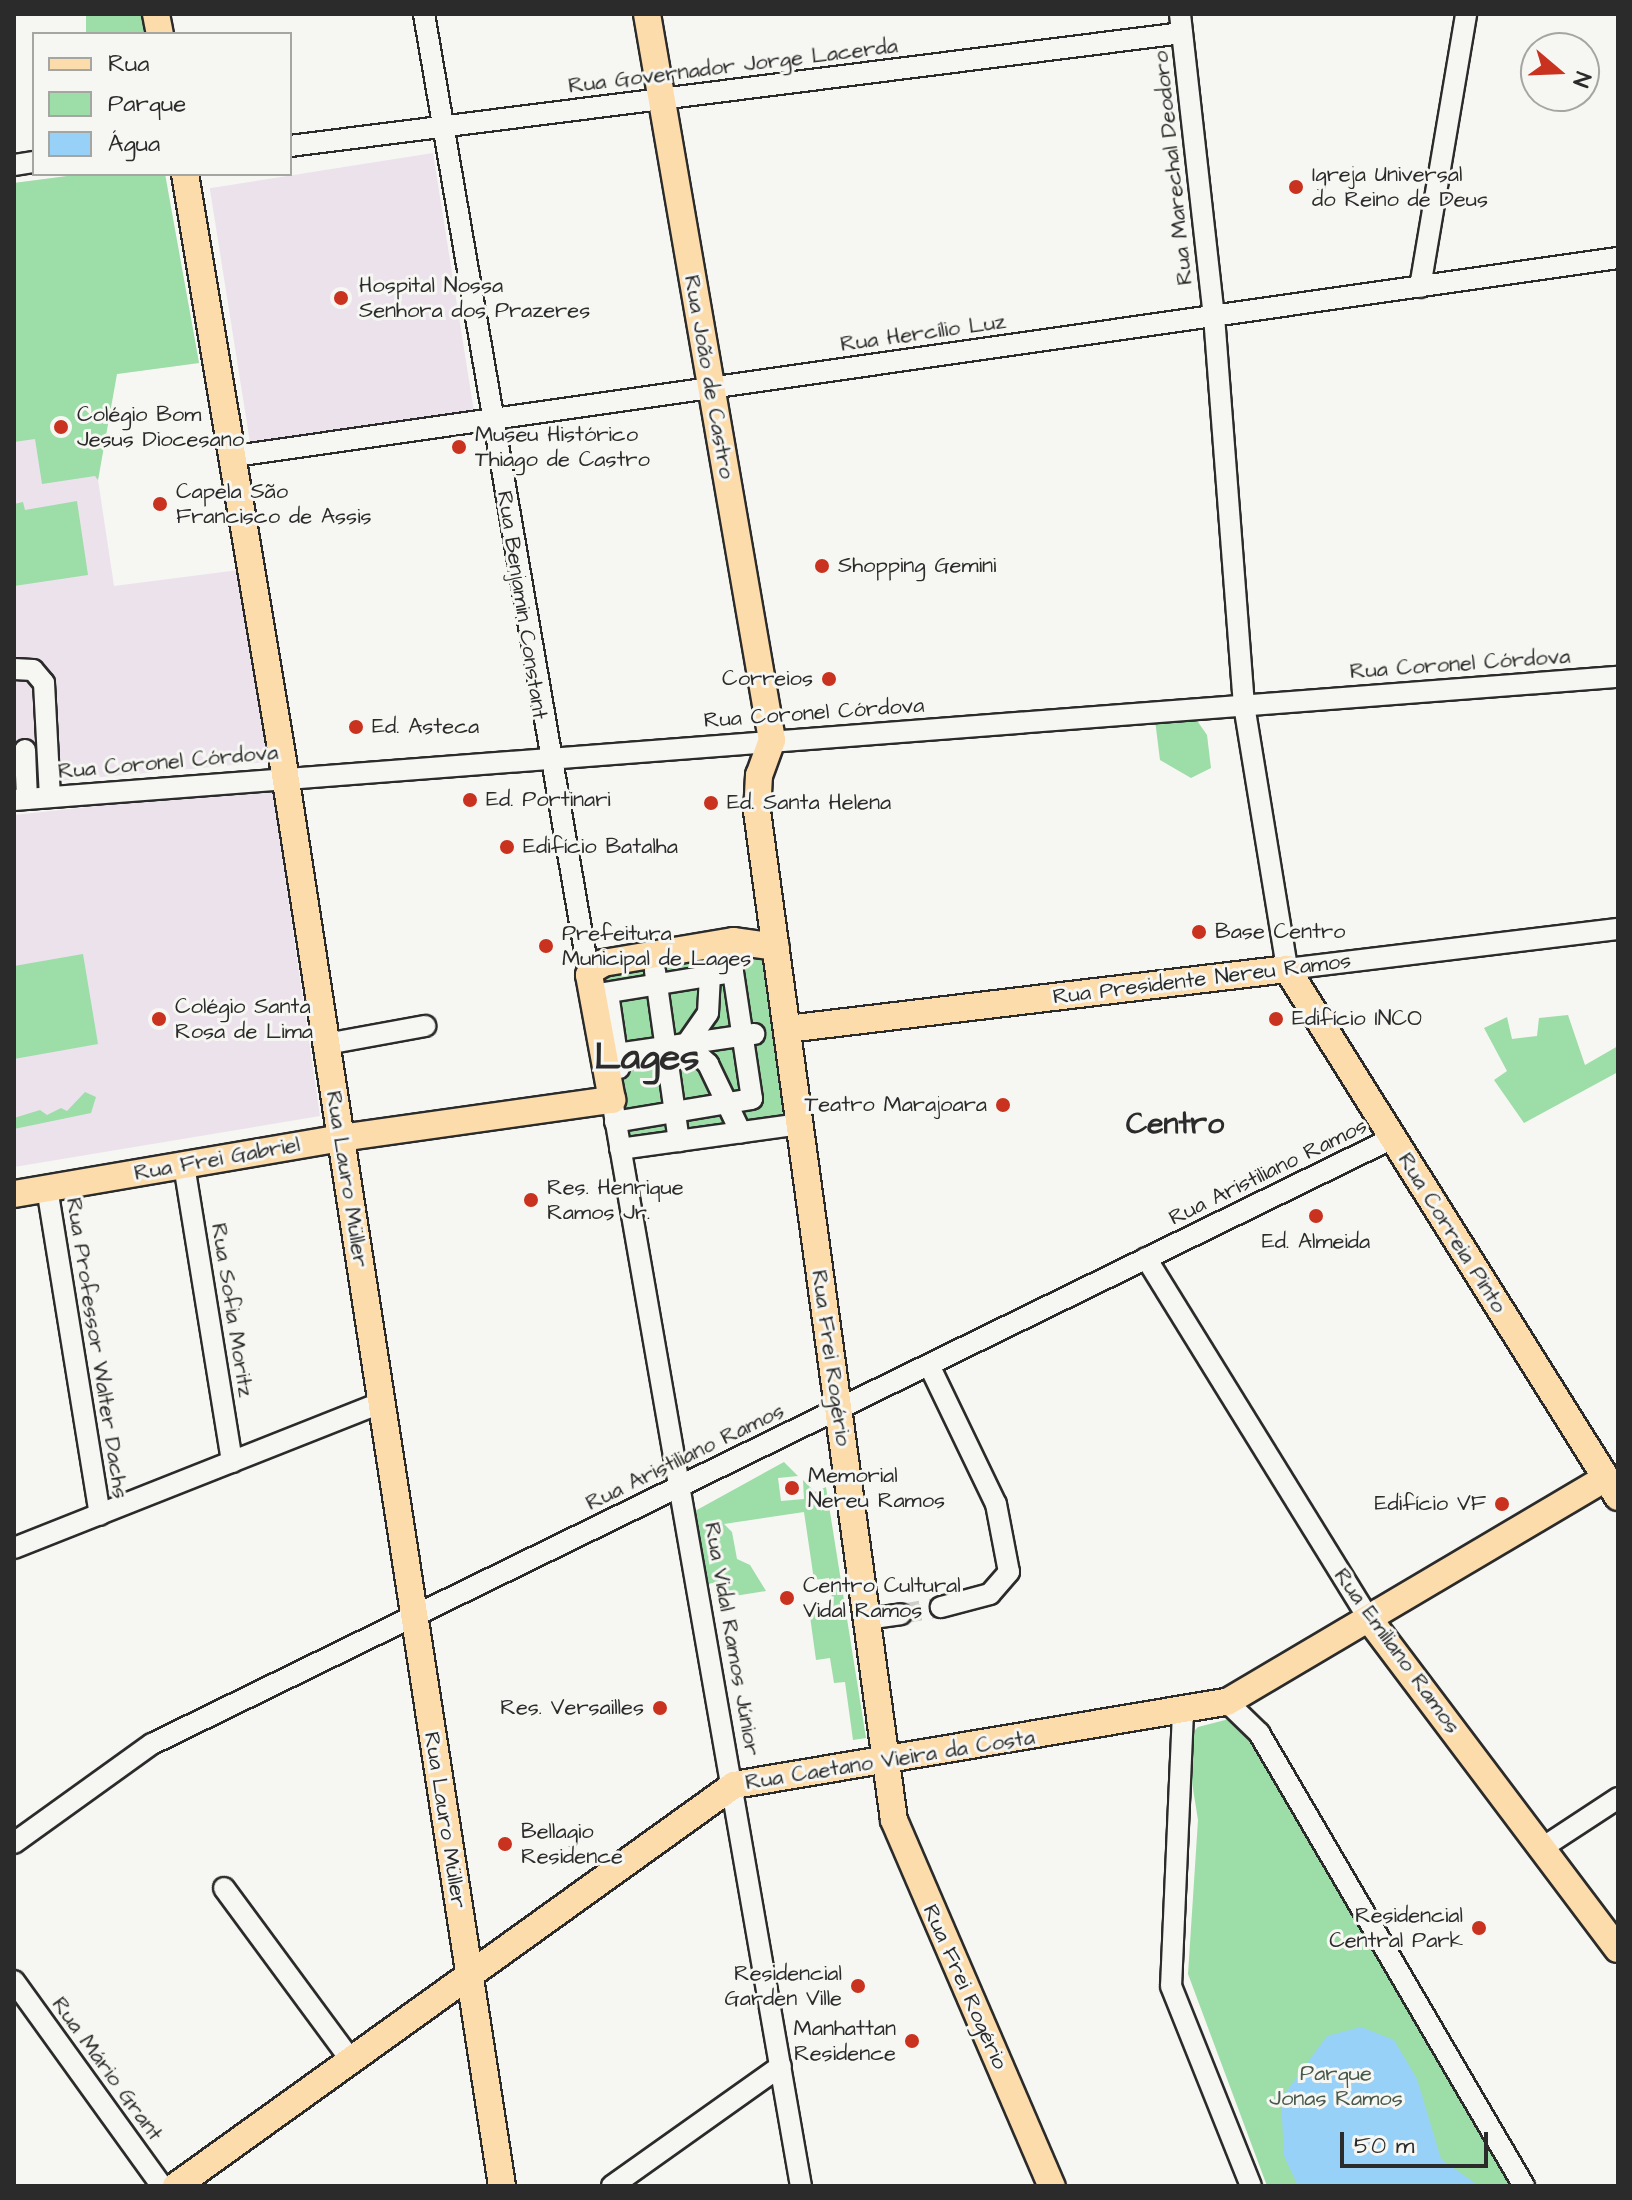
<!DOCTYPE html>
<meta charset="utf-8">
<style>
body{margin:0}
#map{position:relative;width:1632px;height:2200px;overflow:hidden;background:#f6f6f2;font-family:"Architects Daughter",sans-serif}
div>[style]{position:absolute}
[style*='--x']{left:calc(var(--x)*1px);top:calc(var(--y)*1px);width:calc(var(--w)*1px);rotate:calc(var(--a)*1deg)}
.built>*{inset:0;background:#ebe2ec;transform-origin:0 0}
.green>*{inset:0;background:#9ddda7;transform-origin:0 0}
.water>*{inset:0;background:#98d1f8}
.minor-tunnel>*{height:20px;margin-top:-10px;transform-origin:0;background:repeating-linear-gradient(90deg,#cdcdca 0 20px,transparent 0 30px)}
.roads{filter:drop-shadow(2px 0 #2b2b2b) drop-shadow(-2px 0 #2b2b2b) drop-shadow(0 2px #2b2b2b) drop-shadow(0 -2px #2b2b2b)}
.minor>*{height:20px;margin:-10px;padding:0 10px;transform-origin:10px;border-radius:10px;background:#f6f6f2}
.major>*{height:26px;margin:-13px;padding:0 13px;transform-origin:13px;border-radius:13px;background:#fddcac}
.dots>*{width:22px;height:22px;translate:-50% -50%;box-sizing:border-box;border:4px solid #f6f6f2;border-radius:50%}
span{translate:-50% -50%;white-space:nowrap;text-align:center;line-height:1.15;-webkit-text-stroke:6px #f6f6f2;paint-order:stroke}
.street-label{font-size:22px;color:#2b2b2b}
.poi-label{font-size:22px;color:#2b2b2b}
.left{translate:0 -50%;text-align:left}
.right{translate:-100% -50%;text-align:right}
.park-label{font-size:22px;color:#48584a}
.district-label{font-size:30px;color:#2b2b2b;font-weight:700}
.town-label{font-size:38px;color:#2b2b2b;font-weight:700}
.frame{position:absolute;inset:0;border:16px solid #2b2b2b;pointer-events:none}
.legend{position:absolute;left:32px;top:32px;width:260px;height:144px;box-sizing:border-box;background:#f6f6f2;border:2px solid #a5a5a2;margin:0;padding:10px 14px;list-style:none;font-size:24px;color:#2b2b2b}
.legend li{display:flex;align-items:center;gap:16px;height:40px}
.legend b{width:40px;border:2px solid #a5a5a2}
.north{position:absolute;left:1520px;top:32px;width:80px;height:80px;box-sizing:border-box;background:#f6f6f2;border:2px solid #a5a5a2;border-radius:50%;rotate:109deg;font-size:22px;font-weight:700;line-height:32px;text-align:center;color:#2b2b2b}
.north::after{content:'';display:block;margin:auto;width:28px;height:36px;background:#c8321e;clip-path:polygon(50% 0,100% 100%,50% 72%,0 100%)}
.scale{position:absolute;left:1340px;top:2132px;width:148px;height:36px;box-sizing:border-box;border:4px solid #2b2b2b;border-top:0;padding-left:10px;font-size:24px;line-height:28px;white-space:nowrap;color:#2b2b2b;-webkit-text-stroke:6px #f6f6f2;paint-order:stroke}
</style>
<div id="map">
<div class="built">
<div style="left:433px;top:153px;width:262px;height:226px;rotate:81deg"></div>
<div style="clip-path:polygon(83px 174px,165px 174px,199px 363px,116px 374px,98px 480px,114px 586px,239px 570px,268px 762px,14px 785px,14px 183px)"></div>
<div style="clip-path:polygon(272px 787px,320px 1116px,14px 1167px,14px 815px)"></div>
</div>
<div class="green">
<div style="left:86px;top:14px;width:58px;height:20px"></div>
<div style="clip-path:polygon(83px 174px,165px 174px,199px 363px,117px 374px,98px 480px,95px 476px,42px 484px,35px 439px,14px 442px,14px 183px)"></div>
<div style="clip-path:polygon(77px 501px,88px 575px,14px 586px,14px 504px,23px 502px,25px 510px)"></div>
<div style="clip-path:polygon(1189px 709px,1207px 735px,1211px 768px,1191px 778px,1160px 760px,1154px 712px)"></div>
<div style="left:776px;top:947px;width:179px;height:185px;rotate:82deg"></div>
<div style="clip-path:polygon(83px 954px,98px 1044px,14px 1059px,14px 966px)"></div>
<div style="clip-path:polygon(1568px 1015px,1585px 1065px,1618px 1046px,1618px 1072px,1524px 1123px,1494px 1080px,1507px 1071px,1484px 1028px,1507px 1017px,1512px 1039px,1537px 1036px,1539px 1018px)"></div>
<div style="clip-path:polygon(85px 1092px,96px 1097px,91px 1113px,14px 1129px,14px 1118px,40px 1110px,47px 1115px,61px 1108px,67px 1111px)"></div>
<div style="clip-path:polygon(784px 1462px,798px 1476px,778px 1478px,781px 1501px,804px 1499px,803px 1480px,815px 1492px,826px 1487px,866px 1738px,853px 1740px,845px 1682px,834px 1683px,830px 1658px,816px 1660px,809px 1609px,833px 1605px,829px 1578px,814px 1580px,804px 1512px,724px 1524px,732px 1532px,737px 1559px,750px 1565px,766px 1591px,722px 1598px,717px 1582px,708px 1584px,695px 1511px)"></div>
<div style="clip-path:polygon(1233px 1718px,1270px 1767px,1511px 2186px,1267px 2186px,1188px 1974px,1198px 1820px,1189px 1764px,1191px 1734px,1198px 1727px)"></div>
</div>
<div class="water">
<div style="clip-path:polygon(1361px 2027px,1394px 2040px,1417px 2079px,1441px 2159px,1479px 2186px,1298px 2186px,1284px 2156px,1281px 2099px,1327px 2036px)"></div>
</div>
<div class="minor-tunnel">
<div style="--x:901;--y:1614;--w:41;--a:-9.9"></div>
</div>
<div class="roads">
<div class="minor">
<div style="--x:424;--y:14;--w:975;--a:80.26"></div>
<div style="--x:1180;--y:14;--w:304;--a:83.6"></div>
<div style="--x:1214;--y:316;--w:390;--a:85.6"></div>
<div style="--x:1244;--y:705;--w:267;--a:80.7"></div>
<div style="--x:1287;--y:969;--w:333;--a:-6.9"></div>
<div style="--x:290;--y:146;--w:899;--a:-7.22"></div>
<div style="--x:14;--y:165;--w:20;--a:-9"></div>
<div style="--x:1420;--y:287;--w:277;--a:-80.4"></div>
<div style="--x:235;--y:456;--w:1397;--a:-8.15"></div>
<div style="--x:14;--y:669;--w:19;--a:3"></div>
<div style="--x:33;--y:670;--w:17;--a:50"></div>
<div style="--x:44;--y:683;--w:114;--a:87"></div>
<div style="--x:25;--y:750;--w:49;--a:87.7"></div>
<div style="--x:14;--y:800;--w:1609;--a:-4.39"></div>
<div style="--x:719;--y:943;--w:33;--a:106"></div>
<div style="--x:710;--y:975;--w:38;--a:93"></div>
<div style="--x:708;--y:1013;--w:38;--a:125"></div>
<div style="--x:686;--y:1044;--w:30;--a:42"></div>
<div style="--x:708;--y:1064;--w:76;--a:64.4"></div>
<div style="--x:655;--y:971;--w:172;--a:82"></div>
<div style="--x:608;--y:993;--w:76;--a:81.7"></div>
<div style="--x:592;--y:995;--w:143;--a:-9.3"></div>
<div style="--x:733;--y:972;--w:128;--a:81.5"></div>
<div style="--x:752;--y:1099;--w:139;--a:170.5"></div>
<div style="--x:326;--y:1044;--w:101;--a:-10.3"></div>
<div style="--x:603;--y:1056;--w:153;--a:-8.3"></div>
<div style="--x:612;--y:1100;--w:1102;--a:80.13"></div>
<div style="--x:620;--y:1149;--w:182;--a:-7.9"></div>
<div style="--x:184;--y:1165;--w:301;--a:80.8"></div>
<div style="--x:47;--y:1188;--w:331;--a:80.8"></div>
<div style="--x:1146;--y:1258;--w:424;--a:58.3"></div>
<div style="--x:929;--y:1365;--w:154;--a:64.3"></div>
<div style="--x:996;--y:1504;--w:69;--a:79.2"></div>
<div style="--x:1009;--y:1572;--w:29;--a:131"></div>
<div style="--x:990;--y:1594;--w:51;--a:165.1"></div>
<div style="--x:14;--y:1548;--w:395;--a:-21.6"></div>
<div style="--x:867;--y:1619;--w:34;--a:-8"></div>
<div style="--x:1227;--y:1702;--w:45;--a:44.1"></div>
<div style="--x:1259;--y:1733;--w:525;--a:59.67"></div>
<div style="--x:1183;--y:1712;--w:274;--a:92.5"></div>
<div style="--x:1171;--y:1986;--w:215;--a:68.2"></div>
<div style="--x:14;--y:1843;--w:170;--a:-35.7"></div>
<div style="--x:152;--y:1744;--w:1381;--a:-26.03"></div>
<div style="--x:1542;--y:1848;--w:91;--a:-33.3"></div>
<div style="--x:224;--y:1888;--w:214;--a:53.6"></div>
<div style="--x:14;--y:1981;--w:253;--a:54.2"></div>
<div style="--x:612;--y:2186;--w:207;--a:-35.4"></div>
</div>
<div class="major">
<div style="--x:156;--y:14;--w:20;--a:79"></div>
<div style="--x:647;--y:14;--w:737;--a:80.23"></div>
<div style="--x:772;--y:740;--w:37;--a:110"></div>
<div style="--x:759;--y:775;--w:36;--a:93"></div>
<div style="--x:757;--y:811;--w:1018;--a:82.27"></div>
<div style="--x:894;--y:1820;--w:399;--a:66.7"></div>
<div style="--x:185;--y:174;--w:589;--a:80.52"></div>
<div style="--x:282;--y:755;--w:1448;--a:81.26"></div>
<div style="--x:787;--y:1029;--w:504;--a:-6.84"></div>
<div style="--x:1287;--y:969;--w:623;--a:57.92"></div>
<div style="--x:14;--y:1194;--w:331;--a:-9.7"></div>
<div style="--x:340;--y:1138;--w:275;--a:-8"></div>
<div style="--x:612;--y:1100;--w:127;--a:-100.4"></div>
<div style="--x:589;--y:975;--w:6;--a:-59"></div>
<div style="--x:592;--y:970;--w:13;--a:-32"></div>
<div style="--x:603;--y:963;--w:132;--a:-9.6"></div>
<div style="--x:733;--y:941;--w:43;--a:7.9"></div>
<div style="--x:1369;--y:1619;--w:413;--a:53"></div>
<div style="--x:176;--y:2186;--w:687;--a:-35.7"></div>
<div style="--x:734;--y:1785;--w:500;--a:-9.6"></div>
<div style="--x:1227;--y:1702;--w:440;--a:-30.6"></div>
</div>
</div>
<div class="dots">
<div style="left:1296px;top:187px;background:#c8321e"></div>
<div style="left:341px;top:298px;background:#c8321e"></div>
<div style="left:61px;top:427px;background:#c8321e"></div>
<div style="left:459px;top:447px;background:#c8321e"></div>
<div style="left:160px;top:504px;background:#c8321e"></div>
<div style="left:822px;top:566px;background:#c8321e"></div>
<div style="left:829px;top:679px;background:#c8321e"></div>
<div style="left:356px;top:727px;background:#c8321e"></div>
<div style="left:470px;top:800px;background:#c8321e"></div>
<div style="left:711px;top:803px;background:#c8321e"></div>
<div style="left:507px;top:847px;background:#c8321e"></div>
<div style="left:1199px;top:932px;background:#c8321e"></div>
<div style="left:546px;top:946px;background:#c8321e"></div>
<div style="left:159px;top:1019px;background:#c8321e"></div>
<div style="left:1276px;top:1019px;background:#c8321e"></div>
<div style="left:1003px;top:1105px;background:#c8321e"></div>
<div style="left:531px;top:1200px;background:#c8321e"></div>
<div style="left:1316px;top:1216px;background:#c8321e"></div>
<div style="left:792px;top:1488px;background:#c8321e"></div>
<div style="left:1502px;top:1504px;background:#c8321e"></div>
<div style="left:787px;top:1598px;background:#c8321e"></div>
<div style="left:660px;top:1708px;background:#c8321e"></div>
<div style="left:505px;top:1844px;background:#c8321e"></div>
<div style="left:1479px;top:1928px;background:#c8321e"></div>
<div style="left:858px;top:1986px;background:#c8321e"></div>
<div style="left:912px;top:2041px;background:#c8321e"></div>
</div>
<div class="street-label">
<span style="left:733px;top:66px;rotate:-7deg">Rua Governador Jorge Lacerda</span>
<span style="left:1173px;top:168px;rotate:-96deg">Rua Marechal Deodoro</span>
<span style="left:923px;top:333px;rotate:-8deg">Rua Hercílio Luz</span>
<span style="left:709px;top:377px;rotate:80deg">Rua João de Castro</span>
<span style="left:522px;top:605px;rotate:81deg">Rua Benjamin Constant</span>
<span style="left:1460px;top:664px;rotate:-4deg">Rua Coronel Córdova</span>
<span style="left:814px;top:713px;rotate:-4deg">Rua Coronel Córdova</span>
<span style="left:168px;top:762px;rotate:-5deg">Rua Coronel Córdova</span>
<span style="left:1202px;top:979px;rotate:-7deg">Rua Presidente Nereu Ramos</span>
<span style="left:217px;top:1159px;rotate:-10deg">Rua Frei Gabriel</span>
<span style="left:1268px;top:1172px;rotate:-26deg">Rua Aristiliano Ramos</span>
<span style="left:347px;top:1179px;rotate:81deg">Rua Lauro Müller</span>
<span style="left:1452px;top:1233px;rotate:58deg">Rua Correia Pinto</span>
<span style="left:232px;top:1310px;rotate:81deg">Rua Sofia Moritz</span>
<span style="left:97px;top:1348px;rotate:81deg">Rua Professor Walter Dachs</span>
<span style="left:831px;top:1358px;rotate:82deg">Rua Frei Rogério</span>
<span style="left:685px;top:1457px;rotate:-26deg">Rua Aristiliano Ramos</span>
<span style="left:732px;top:1639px;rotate:80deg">Rua Vidal Ramos Júnior</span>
<span style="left:1397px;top:1651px;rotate:54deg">Rua Emiliano Ramos</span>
<span style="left:890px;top:1760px;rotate:-9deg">Rua Caetano Vieira da Costa</span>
<span style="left:445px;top:1820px;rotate:81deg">Rua Lauro Müller</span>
<span style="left:965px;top:1987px;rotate:66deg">Rua Frei Rogério</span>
<span style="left:107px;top:2069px;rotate:54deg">Rua Mário Grant</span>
</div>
<div class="poi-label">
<span class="left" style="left:1312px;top:187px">Igreja Universal<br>do Reino de Deus</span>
<span class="left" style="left:359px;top:298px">Hospital Nossa<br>Senhora dos Prazeres</span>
<span class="left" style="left:77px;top:427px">Colégio Bom<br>Jesus Diocesano</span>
<span class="left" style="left:475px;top:447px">Museu Histórico<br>Thiago de Castro</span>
<span class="left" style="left:176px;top:504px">Capela São<br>Francisco de Assis</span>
<span class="left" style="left:838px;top:566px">Shopping Gemini</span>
<span class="right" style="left:813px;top:679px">Correios</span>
<span class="left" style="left:372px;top:727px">Ed. Asteca</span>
<span class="left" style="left:486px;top:800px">Ed. Portinari</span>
<span class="left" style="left:727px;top:803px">Ed. Santa Helena</span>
<span class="left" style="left:523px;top:847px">Edifício Batalha</span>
<span class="left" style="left:1215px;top:932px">Base Centro</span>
<span class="left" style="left:562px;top:946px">Prefeitura<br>Municipal de Lages</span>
<span class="left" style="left:175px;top:1019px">Colégio Santa<br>Rosa de Lima</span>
<span class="left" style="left:1292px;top:1019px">Edifício INCO</span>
<span class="right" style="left:987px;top:1105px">Teatro Marajoara</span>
<span class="left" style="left:547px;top:1200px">Res. Henrique<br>Ramos Jr.</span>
<span style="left:1316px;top:1242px">Ed. Almeida</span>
<span class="left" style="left:808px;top:1488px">Memorial<br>Nereu Ramos</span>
<span class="right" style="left:1486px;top:1504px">Edifício VF</span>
<span class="left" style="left:803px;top:1598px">Centro Cultural<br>Vidal Ramos</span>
<span class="right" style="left:644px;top:1708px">Res. Versailles</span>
<span class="left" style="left:521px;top:1844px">Bellagio<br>Residence</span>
<span class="right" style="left:1463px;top:1928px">Residencial<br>Central Park</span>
<span class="right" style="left:842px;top:1986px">Residencial<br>Garden Ville</span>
<span class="right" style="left:896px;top:2041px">Manhattan<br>Residence</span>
</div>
<div class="park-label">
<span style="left:1336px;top:2086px">Parque<br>Jonas Ramos</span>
</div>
<div class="district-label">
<span style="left:1175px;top:1124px">Centro</span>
</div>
<div class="town-label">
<span style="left:647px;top:1059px">Lages</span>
</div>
<div class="frame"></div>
<ul class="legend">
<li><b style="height:10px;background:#fddcac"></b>Rua</li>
<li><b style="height:22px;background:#9ddda7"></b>Parque</li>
<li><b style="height:22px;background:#98d1f8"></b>Água</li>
</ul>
<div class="north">N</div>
<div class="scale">50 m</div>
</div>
